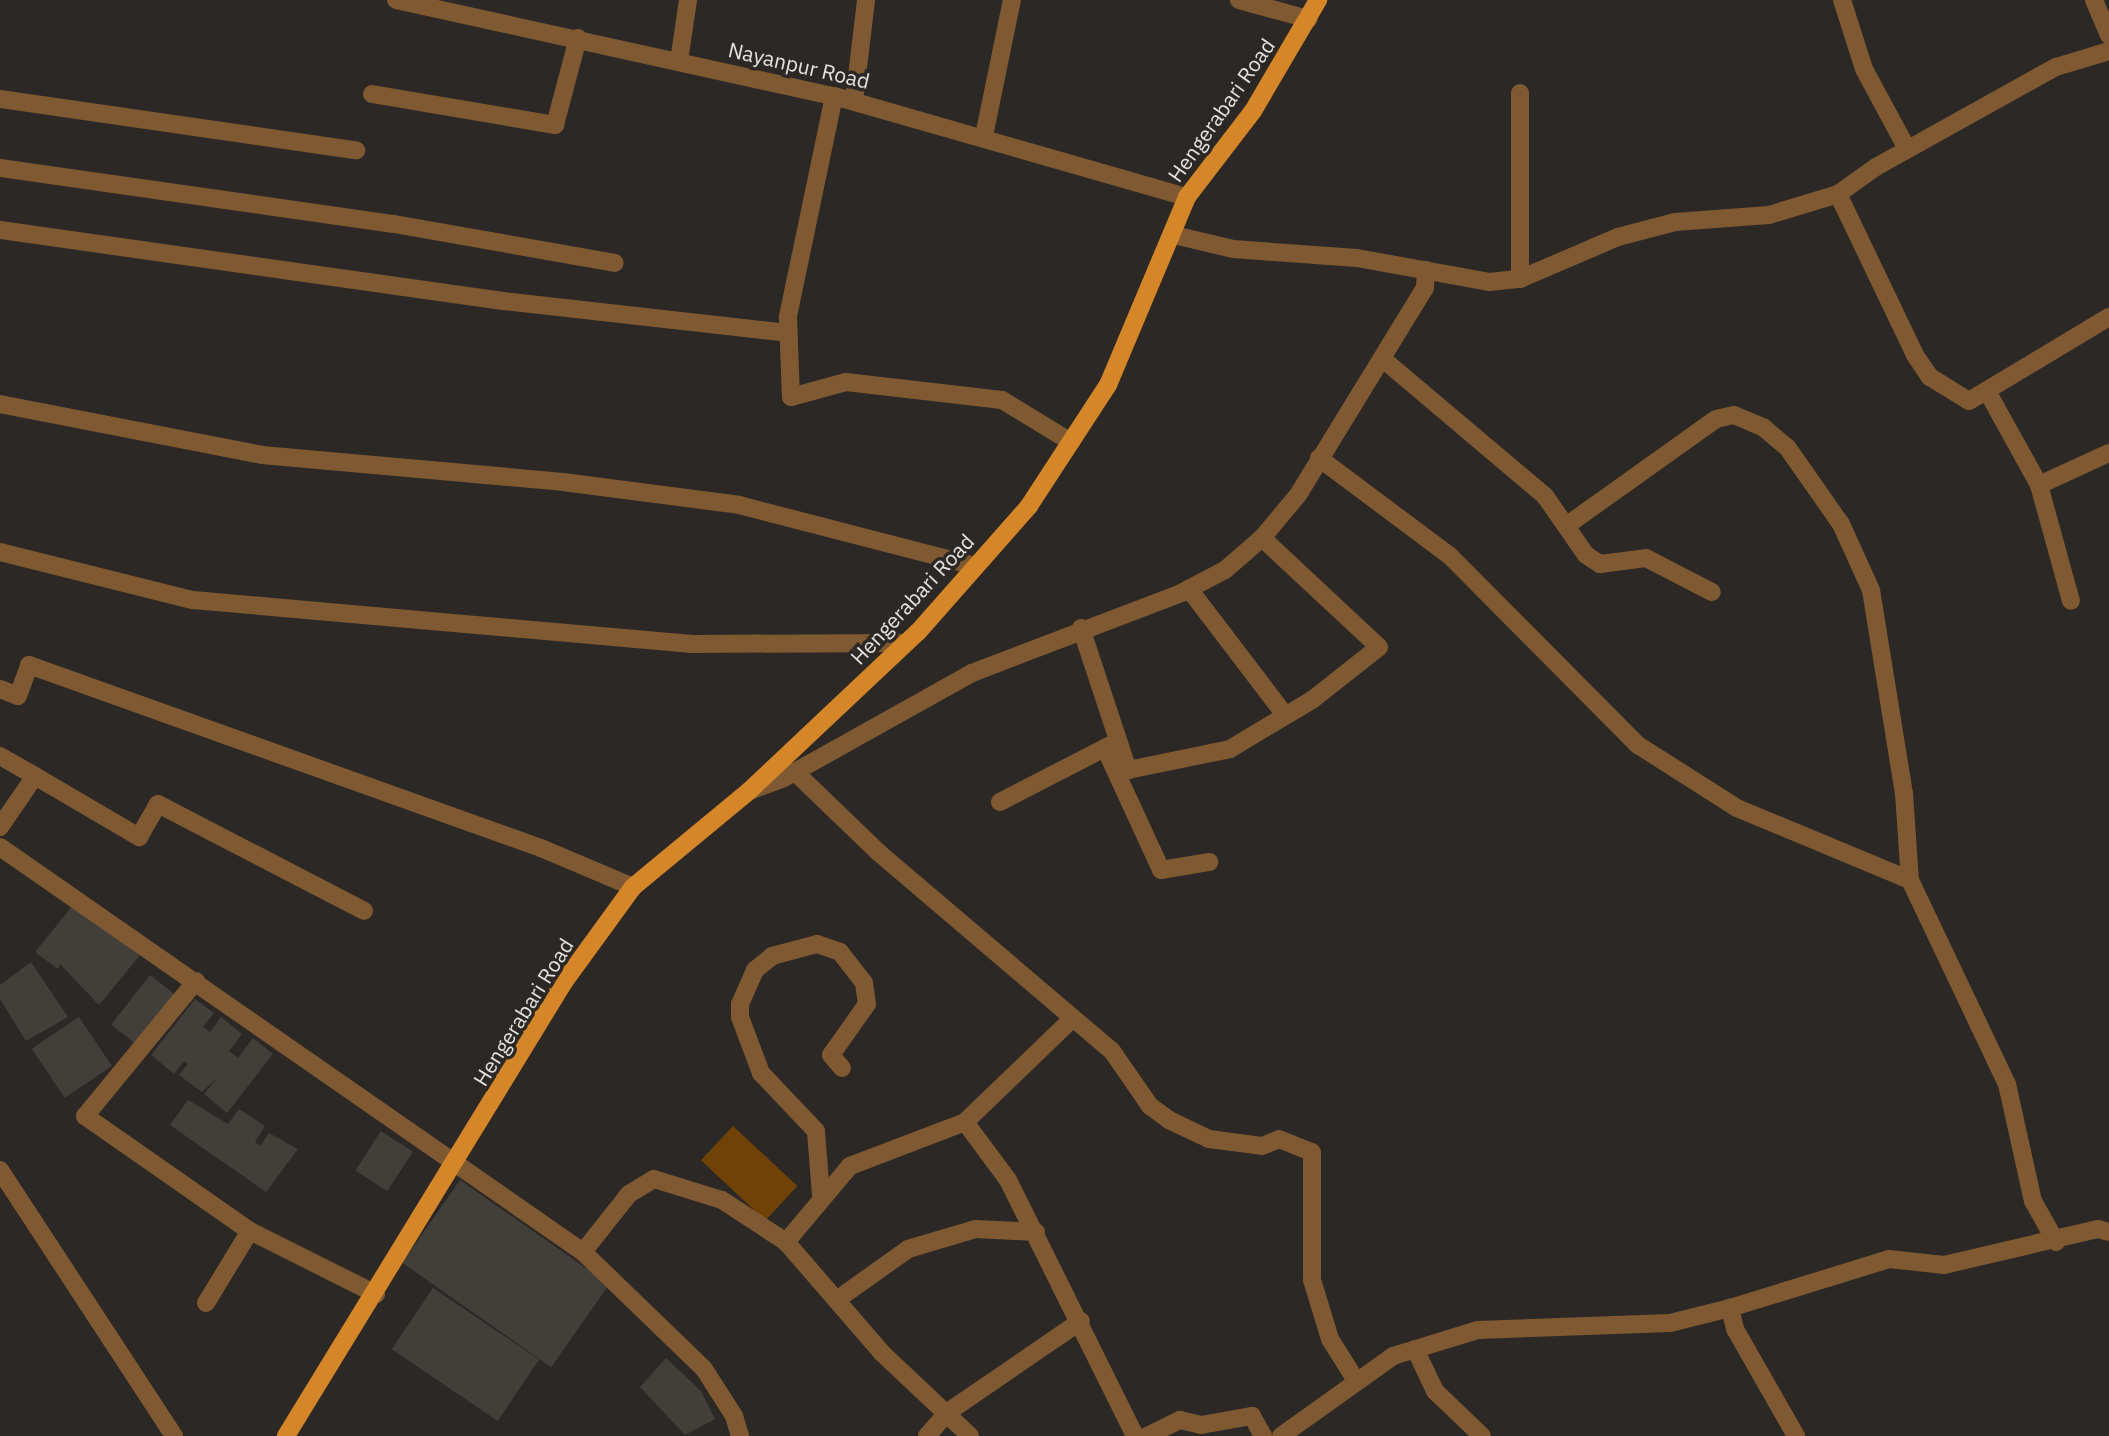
<!DOCTYPE html>
<style>
body{margin:0}
#map{position:relative;width:2109px;height:1436px;overflow:hidden;background:#2c2825;font-family:"IBM Plex Sans",sans-serif}
div>[style]{position:absolute}
[style*='--x']{left:calc(var(--x)*1px);top:calc(var(--y)*1px);width:calc(var(--w)*1px);rotate:calc(var(--a)*1deg)}
.green>*{inset:0;background:#714205;transform-origin:0 0}
.building>*{inset:0;background:#423f3b;transform-origin:0 0}
.minor>*{height:18px;margin:-9px;padding:0 9px;transform-origin:9px;border-radius:9px;background:#7f5932}
.major>*{height:18px;margin:-9px;padding:0 9px;transform-origin:9px;border-radius:9px;background:#d58628}
span{translate:-50% -50%;white-space:nowrap;text-align:center;line-height:1.15;-webkit-text-stroke:7px #2c2825;paint-order:stroke}
.street-label{font-size:21px;color:#e5e3e0}
</style>
<div id="map">
<div class="green">
<div style="left:733px;top:1126px;width:88px;height:47px;rotate:43deg"></div>
</div>
<div class="building">
<div style="clip-path:polygon(74px 904px,141px 954px,99px 1005px,60px 964px,58px 969px,35px 952px)"></div>
<div style="clip-path:polygon(31px 962px,68px 1017px,26px 1041px,0 999px,0 985px)"></div>
<div style="left:150px;top:975px;width:33px;height:63px;rotate:38deg"></div>
<div style="clip-path:polygon(195px 999px,214px 1013px,203px 1027px,210px 1032px,221px 1017px,242px 1034px,229px 1051px,238px 1058px,253px 1038px,273px 1054px,227px 1113px,204px 1094px,218px 1077px,202px 1092px,179px 1075px,188px 1064px,184px 1061px,174px 1074px,151px 1055px)"></div>
<div style="left:79px;top:1017px;width:59px;height:57px;rotate:56deg"></div>
<div style="clip-path:polygon(188px 1100px,228px 1124px,239px 1109px,265px 1126px,255px 1142px,260px 1146px,269px 1133px,298px 1149px,266px 1192px,170px 1125px)"></div>
<div style="left:381px;top:1131px;width:38px;height:47px;rotate:33deg"></div>
<div style="left:460px;top:1180px;width:182px;height:101px;rotate:35deg"></div>
<div style="left:433px;top:1288px;width:128px;height:74px;rotate:34deg"></div>
<div style="clip-path:polygon(666px 1358px,701px 1391px,715px 1419px,685px 1435px,640px 1387px)"></div>
</div>
<div class="minor">
<div style="--x:396;--y:0;--w:448;--a:12.4"></div>
<div style="--x:834;--y:96;--w:367;--a:16"></div>
<div style="--x:1239;--y:0;--w:72;--a:15.4"></div>
<div style="--x:1842;--y:0;--w:72;--a:72.3"></div>
<div style="--x:1864;--y:69;--w:91;--a:61.7"></div>
<div style="--x:2094;--y:0;--w:38;--a:67"></div>
<div style="--x:679;--y:61;--w:62;--a:-81.6"></div>
<div style="--x:372;--y:94;--w:186;--a:9.6"></div>
<div style="--x:555;--y:125;--w:90;--a:-75.2"></div>
<div style="--x:834;--y:96;--w:226;--a:101.8"></div>
<div style="--x:788;--y:317;--w:80;--a:87.9"></div>
<div style="--x:791;--y:397;--w:57;--a:-15.3"></div>
<div style="--x:846;--y:382;--w:157;--a:6.6"></div>
<div style="--x:1002;--y:400;--w:81;--a:31.3"></div>
<div style="--x:0;--y:99;--w:360;--a:8.2"></div>
<div style="--x:854;--y:101;--w:102;--a:-83.2"></div>
<div style="--x:984;--y:136;--w:139;--a:-78.4"></div>
<div style="--x:0;--y:168;--w:398;--a:8.1"></div>
<div style="--x:394;--y:224;--w:224;--a:10"></div>
<div style="--x:1838;--y:194;--w:178;--a:64.4"></div>
<div style="--x:1915;--y:355;--w:27;--a:56"></div>
<div style="--x:1930;--y:377;--w:46;--a:31.6"></div>
<div style="--x:1969;--y:401;--w:163;--a:-31"></div>
<div style="--x:0;--y:230;--w:508;--a:8.03"></div>
<div style="--x:503;--y:301;--w:286;--a:6.4"></div>
<div style="--x:1174;--y:235;--w:61;--a:13.3"></div>
<div style="--x:1233;--y:249;--w:124;--a:4.2"></div>
<div style="--x:1357;--y:258;--w:134;--a:10.3"></div>
<div style="--x:1489;--y:282;--w:31;--a:-6"></div>
<div style="--x:1520;--y:279;--w:107;--a:-23.2"></div>
<div style="--x:1618;--y:237;--w:59;--a:-14.7"></div>
<div style="--x:1675;--y:222;--w:94;--a:-4.3"></div>
<div style="--x:1769;--y:215;--w:72;--a:-16.9"></div>
<div style="--x:1838;--y:194;--w:47;--a:-35.4"></div>
<div style="--x:1876;--y:167;--w:206;--a:-29.1"></div>
<div style="--x:2056;--y:67;--w:55;--a:-16.8"></div>
<div style="--x:1520;--y:279;--w:186;--a:-90"></div>
<div style="--x:1384;--y:360;--w:211;--a:40.2"></div>
<div style="--x:1545;--y:496;--w:72;--a:55.2"></div>
<div style="--x:1586;--y:555;--w:17;--a:33"></div>
<div style="--x:1600;--y:564;--w:46;--a:-7.4"></div>
<div style="--x:1646;--y:558;--w:74;--a:27.3"></div>
<div style="--x:1987;--y:391;--w:107;--a:61"></div>
<div style="--x:2039;--y:485;--w:120;--a:74.6"></div>
<div style="--x:0;--y:404;--w:267;--a:11"></div>
<div style="--x:262;--y:455;--w:302;--a:5.1"></div>
<div style="--x:563;--y:482;--w:177;--a:7.4"></div>
<div style="--x:739;--y:505;--w:244;--a:14.5"></div>
<div style="--x:1319;--y:458;--w:164;--a:36.8"></div>
<div style="--x:1450;--y:556;--w:267;--a:45.2"></div>
<div style="--x:1638;--y:745;--w:117;--a:32.5"></div>
<div style="--x:1737;--y:808;--w:187;--a:22.6"></div>
<div style="--x:1910;--y:880;--w:226;--a:64.6"></div>
<div style="--x:2007;--y:1084;--w:120;--a:77.5"></div>
<div style="--x:2033;--y:1201;--w:47;--a:60.7"></div>
<div style="--x:2039;--y:485;--w:77;--a:-24.6"></div>
<div style="--x:1566;--y:526;--w:184;--a:-35.5"></div>
<div style="--x:1716;--y:419;--w:18;--a:-13"></div>
<div style="--x:1734;--y:415;--w:33;--a:23"></div>
<div style="--x:1764;--y:428;--w:30;--a:40"></div>
<div style="--x:1787;--y:447;--w:94;--a:55"></div>
<div style="--x:1841;--y:524;--w:72;--a:65.6"></div>
<div style="--x:1871;--y:590;--w:206;--a:80.8"></div>
<div style="--x:1904;--y:793;--w:87;--a:86.1"></div>
<div style="--x:0;--y:552;--w:199;--a:14"></div>
<div style="--x:193;--y:600;--w:501;--a:5.04"></div>
<div style="--x:692;--y:644;--w:214;--a:-0.3"></div>
<div style="--x:1189;--y:589;--w:158;--a:52.7"></div>
<div style="--x:1081;--y:628;--w:150;--a:71.7"></div>
<div style="--x:1128;--y:770;--w:104;--a:-11.6"></div>
<div style="--x:1230;--y:749;--w:96;--a:-30.9"></div>
<div style="--x:1312;--y:700;--w:85;--a:-38.3"></div>
<div style="--x:1379;--y:647;--w:160;--a:-137"></div>
<div style="--x:0;--y:689;--w:19;--a:21"></div>
<div style="--x:18;--y:696;--w:33;--a:-70"></div>
<div style="--x:29;--y:665;--w:544;--a:19.67"></div>
<div style="--x:541;--y:848;--w:100;--a:23"></div>
<div style="--x:1105;--y:748;--w:134;--a:65.3"></div>
<div style="--x:1161;--y:870;--w:49;--a:-9.5"></div>
<div style="--x:0;--y:756;--w:40;--a:29.7"></div>
<div style="--x:35;--y:776;--w:62;--a:124.5"></div>
<div style="--x:795;--y:772;--w:115;--a:43.9"></div>
<div style="--x:878;--y:852;--w:307;--a:40.4"></div>
<div style="--x:1112;--y:1051;--w:67;--a:55.4"></div>
<div style="--x:1150;--y:1106;--w:24;--a:36"></div>
<div style="--x:1169;--y:1120;--w:44;--a:25.4"></div>
<div style="--x:1209;--y:1139;--w:53;--a:7.5"></div>
<div style="--x:1262;--y:1146;--w:18;--a:-22"></div>
<div style="--x:1279;--y:1139;--w:35;--a:22"></div>
<div style="--x:1312;--y:1152;--w:128;--a:90"></div>
<div style="--x:1312;--y:1280;--w:62;--a:73"></div>
<div style="--x:1330;--y:1339;--w:47;--a:58"></div>
<div style="--x:35;--y:776;--w:121;--a:30.4"></div>
<div style="--x:139;--y:837;--w:38;--a:-60"></div>
<div style="--x:158;--y:804;--w:232;--a:27.4"></div>
<div style="--x:749;--y:791;--w:37;--a:-20"></div>
<div style="--x:784;--y:778;--w:215;--a:-29.2"></div>
<div style="--x:972;--y:673;--w:224;--a:-20.9"></div>
<div style="--x:1181;--y:593;--w:50;--a:-27.6"></div>
<div style="--x:1225;--y:570;--w:49;--a:-40.9"></div>
<div style="--x:1262;--y:538;--w:56;--a:-50.1"></div>
<div style="--x:1298;--y:495;--w:243;--a:-58.5"></div>
<div style="--x:1425;--y:288;--w:18;--a:-87"></div>
<div style="--x:1000;--y:802;--w:131;--a:-27.3"></div>
<div style="--x:0;--y:847;--w:710;--a:34.79"></div>
<div style="--x:583;--y:1252;--w:168;--a:44"></div>
<div style="--x:704;--y:1369;--w:56;--a:57.4"></div>
<div style="--x:734;--y:1416;--w:21;--a:73"></div>
<div style="--x:196;--y:981;--w:175;--a:129.4"></div>
<div style="--x:85;--y:1116;--w:201;--a:34.9"></div>
<div style="--x:250;--y:1231;--w:141;--a:26.6"></div>
<div style="--x:965;--y:1122;--w:147;--a:-43.9"></div>
<div style="--x:0;--y:1170;--w:318;--a:56.8"></div>
<div style="--x:821;--y:1195;--w:64;--a:-94.5"></div>
<div style="--x:816;--y:1131;--w:80;--a:-133.5"></div>
<div style="--x:761;--y:1073;--w:60;--a:-110.6"></div>
<div style="--x:740;--y:1017;--w:13;--a:-90"></div>
<div style="--x:740;--y:1004;--w:37;--a:-66"></div>
<div style="--x:755;--y:970;--w:22;--a:-39"></div>
<div style="--x:772;--y:956;--w:47;--a:-14.9"></div>
<div style="--x:817;--y:944;--w:24;--a:19"></div>
<div style="--x:840;--y:952;--w:39;--a:52"></div>
<div style="--x:864;--y:983;--w:21;--a:82"></div>
<div style="--x:867;--y:1004;--w:62;--a:125.2"></div>
<div style="--x:831;--y:1055;--w:17;--a:50"></div>
<div style="--x:786;--y:1242;--w:99;--a:-49.9"></div>
<div style="--x:850;--y:1166;--w:123;--a:-20.9"></div>
<div style="--x:965;--y:1122;--w:72;--a:53.4"></div>
<div style="--x:1008;--y:1180;--w:286;--a:63.6"></div>
<div style="--x:583;--y:1252;--w:74;--a:-51.6"></div>
<div style="--x:629;--y:1194;--w:29;--a:-31"></div>
<div style="--x:654;--y:1179;--w:71;--a:17.2"></div>
<div style="--x:722;--y:1200;--w:77;--a:33.3"></div>
<div style="--x:786;--y:1242;--w:147;--a:49.1"></div>
<div style="--x:882;--y:1353;--w:121;--a:43.3"></div>
<div style="--x:838;--y:1299;--w:86;--a:-35.5"></div>
<div style="--x:908;--y:1249;--w:71;--a:-16.4"></div>
<div style="--x:976;--y:1229;--w:60;--a:2.9"></div>
<div style="--x:206;--y:1303;--w:84;--a:-58.6"></div>
<div style="--x:1415;--y:1349;--w:47;--a:64.5"></div>
<div style="--x:1435;--y:1391;--w:65;--a:43.8"></div>
<div style="--x:927;--y:1436;--w:32;--a:-49"></div>
<div style="--x:948;--y:1412;--w:161;--a:-34.4"></div>
<div style="--x:1147;--y:1436;--w:37;--a:-26"></div>
<div style="--x:1180;--y:1420;--w:22;--a:13"></div>
<div style="--x:1201;--y:1425;--w:52;--a:-10"></div>
<div style="--x:1252;--y:1416;--w:23;--a:61"></div>
<div style="--x:1281;--y:1436;--w:138;--a:-35.5"></div>
<div style="--x:1393;--y:1356;--w:89;--a:-17"></div>
<div style="--x:1478;--y:1330;--w:192;--a:-2.1"></div>
<div style="--x:1670;--y:1323;--w:62;--a:-14"></div>
<div style="--x:1796;--y:1436;--w:123;--a:-119.7"></div>
<div style="--x:1735;--y:1329;--w:22;--a:-103"></div>
<div style="--x:1730;--y:1308;--w:166;--a:-17.1"></div>
<div style="--x:1889;--y:1259;--w:55;--a:6.2"></div>
<div style="--x:1944;--y:1265;--w:158;--a:-13.2"></div>
<div style="--x:2098;--y:1229;--w:11;--a:15"></div>
</div>
<div class="major">
<div style="--x:286;--y:1436;--w:532;--a:-58.52"></div>
<div style="--x:564;--y:982;--w:117;--a:-54"></div>
<div style="--x:633;--y:887;--w:151;--a:-39.6"></div>
<div style="--x:749;--y:791;--w:232;--a:-43.3"></div>
<div style="--x:918;--y:632;--w:168;--a:-48.6"></div>
<div style="--x:1029;--y:506;--w:145;--a:-56.9"></div>
<div style="--x:1108;--y:385;--w:204;--a:-67.2"></div>
<div style="--x:1187;--y:197;--w:108;--a:-52.5"></div>
<div style="--x:1253;--y:111;--w:129;--a:-59.6"></div>
</div>
<div class="street-label">
<span style="left:799px;top:65px;rotate:13deg">Nayanpur Road</span>
<span style="left:1221px;top:110px;rotate:-55deg">Hengerabari Road</span>
<span style="left:912px;top:599px;rotate:-47deg">Hengerabari Road</span>
<span style="left:523px;top:1012px;rotate:-58deg">Hengerabari Road</span>
</div>
</div>
